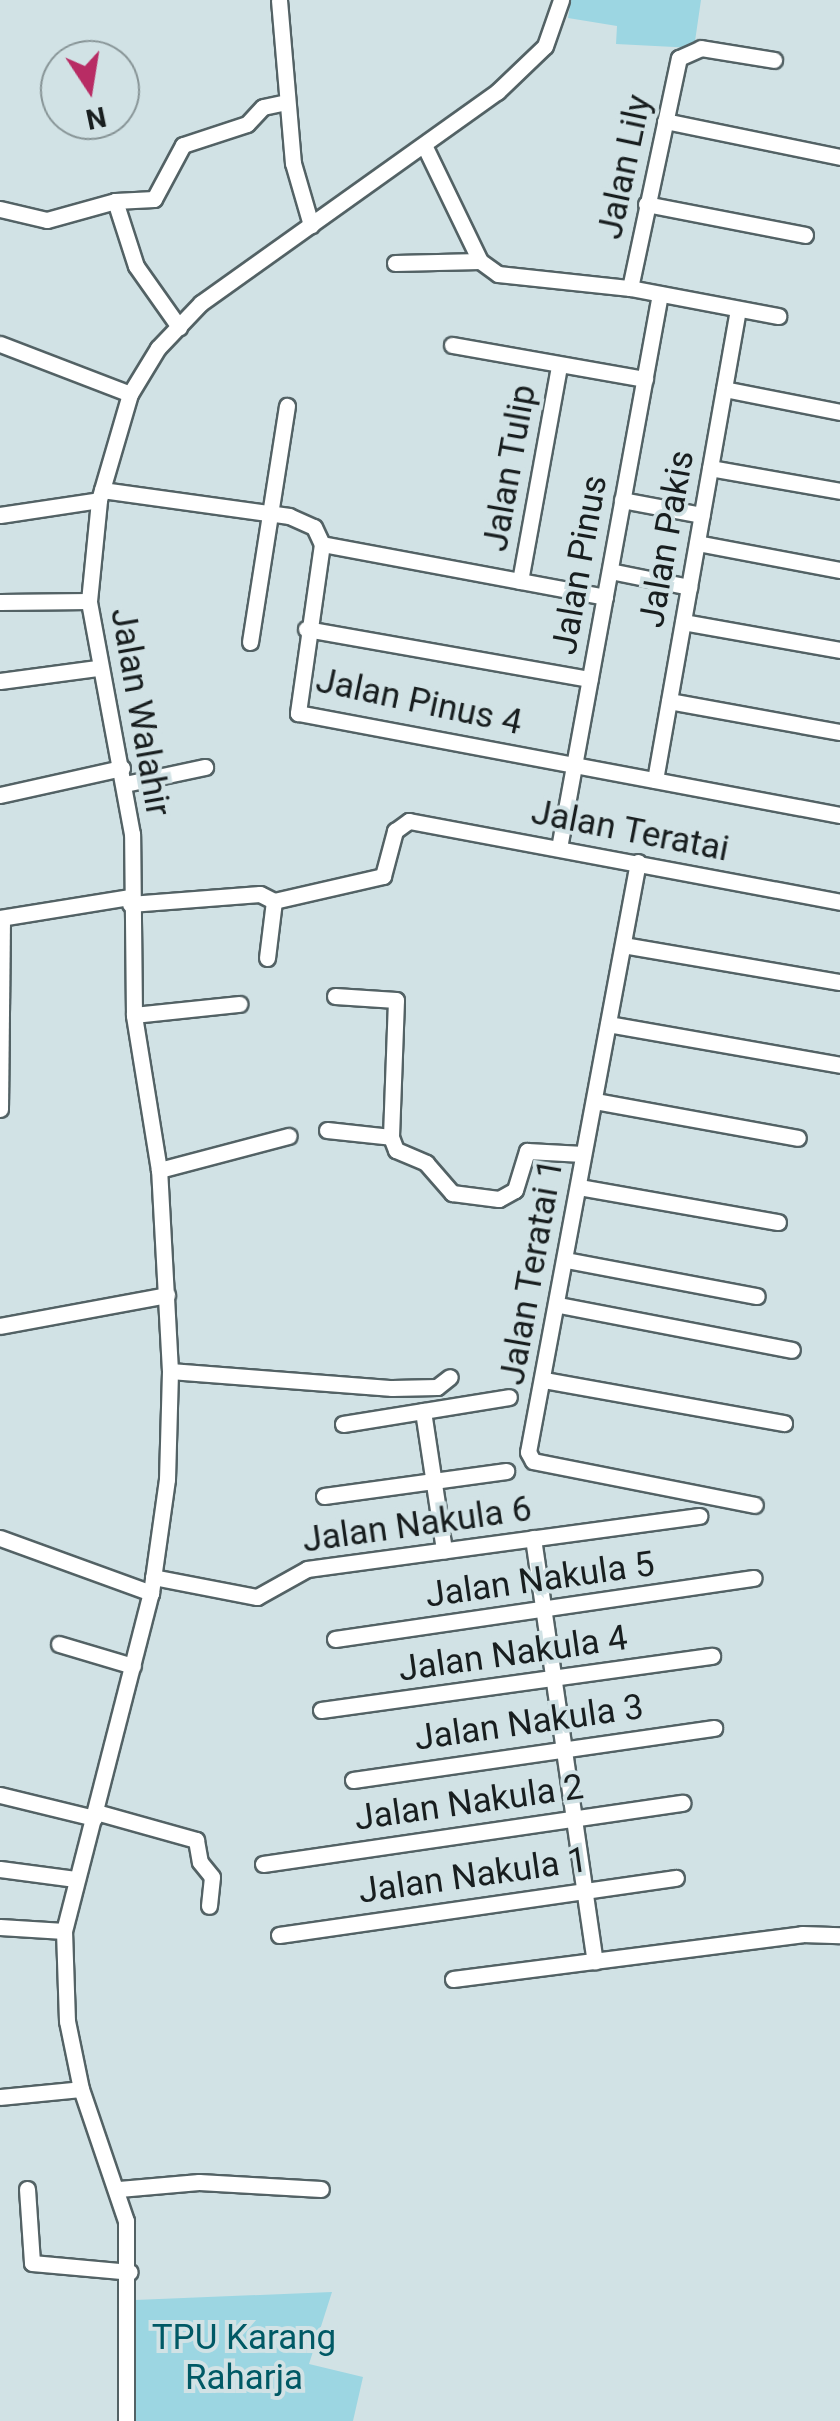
<!DOCTYPE html>
<style>
body{margin:0}
#map{position:relative;width:840px;height:2421px;overflow:hidden;background:#d1e2e5;font-family:Roboto,sans-serif}
div>[style]{position:absolute}
[style*='--x']{left:calc(var(--x)*1px);top:calc(var(--y)*1px);width:calc(var(--w)*1px);rotate:calc(var(--a)*1deg)}
.green>*{inset:0;background:#9cd6e2}
.roads{filter:drop-shadow(2px 0 #536265) drop-shadow(-2px 0 #536265) drop-shadow(0 2px #536265) drop-shadow(0 -2px #536265)}
.street>*{height:15px;margin:-7.5px;padding:0 7.5px;transform-origin:7.5px;border-radius:7.5px;background:#fff}
span{translate:-50% -50%;white-space:nowrap;text-align:center;line-height:1.15;-webkit-text-stroke:8px #d1e2e5;paint-order:stroke}
.street-label{font-size:35px;color:#181e1f}
.park-label{font-size:35px;color:#005965}
.north{position:absolute;left:40px;top:40px;width:100px;height:100px;box-sizing:border-box;background:#d1e2e5;border:2px solid #879496;border-radius:50%;rotate:168deg;font-size:28px;font-weight:700;line-height:40px;text-align:center;color:#181e1f}
.north::after{content:'';display:block;margin:auto;width:35px;height:45px;background:#b82c64;clip-path:polygon(50% 0,100% 100%,50% 72%,0 100%)}
</style>
<div id="map">
<div class="green">
<div style="clip-path:polygon(571px 0,701px 0,694px 48px,616px 44px,617px 26px,568px 18px)"></div>
<div style="clip-path:polygon(332px 2292px,309px 2364px,363px 2377px,353px 2421px,136px 2421px,135px 2300px)"></div>
</div>
<div class="roads">
<div class="street">
<div style="--x:279;--y:0;--w:164;--a:85.1"></div>
<div style="--x:293;--y:163;--w:65;--a:73.8"></div>
<div style="--x:665;--y:121;--w:179;--a:11.6"></div>
<div style="--x:424;--y:145;--w:129;--a:64.2"></div>
<div style="--x:480;--y:261;--w:22;--a:36"></div>
<div style="--x:498;--y:274;--w:133;--a:6.1"></div>
<div style="--x:630;--y:288;--w:151;--a:10.7"></div>
<div style="--x:115;--y:201;--w:68;--a:72.1"></div>
<div style="--x:136;--y:266;--w:75;--a:54.8"></div>
<div style="--x:646;--y:204;--w:162;--a:11"></div>
<div style="--x:0;--y:209;--w:48;--a:13.2"></div>
<div style="--x:47;--y:220;--w:71;--a:-15.6"></div>
<div style="--x:115;--y:201;--w:39;--a:-3"></div>
<div style="--x:154;--y:199;--w:61;--a:-61.8"></div>
<div style="--x:183;--y:145;--w:67;--a:-18.2"></div>
<div style="--x:247;--y:124;--w:23;--a:-47"></div>
<div style="--x:263;--y:107;--w:24;--a:-12"></div>
<div style="--x:395;--y:263;--w:85;--a:-1.3"></div>
<div style="--x:630;--y:288;--w:235;--a:-78"></div>
<div style="--x:679;--y:58;--w:24;--a:-24"></div>
<div style="--x:701;--y:48;--w:74;--a:9.3"></div>
<div style="--x:0;--y:344;--w:139;--a:21"></div>
<div style="--x:452;--y:345;--w:196;--a:10"></div>
<div style="--x:724;--y:389;--w:118;--a:11.2"></div>
<div style="--x:710;--y:468;--w:132;--a:10"></div>
<div style="--x:102;--y:490;--w:189;--a:7.9"></div>
<div style="--x:289;--y:516;--w:27;--a:24"></div>
<div style="--x:314;--y:527;--w:19;--a:65"></div>
<div style="--x:622;--y:500;--w:81;--a:10.6"></div>
<div style="--x:0;--y:515;--w:100;--a:-8.6"></div>
<div style="--x:697;--y:543;--w:146;--a:10.7"></div>
<div style="--x:322;--y:544;--w:171;--a:98.1"></div>
<div style="--x:298;--y:713;--w:552;--a:10.66"></div>
<div style="--x:322;--y:544;--w:288;--a:10.6"></div>
<div style="--x:610;--y:571;--w:81;--a:11.4"></div>
<div style="--x:520;--y:581;--w:219;--a:-79.7"></div>
<div style="--x:0;--y:602;--w:89;--a:-0.6"></div>
<div style="--x:683;--y:622;--w:159;--a:10.1"></div>
<div style="--x:306;--y:629;--w:288;--a:10"></div>
<div style="--x:250;--y:642;--w:239;--a:-81.1"></div>
<div style="--x:0;--y:681;--w:98;--a:-7.6"></div>
<div style="--x:669;--y:701;--w:174;--a:10.3"></div>
<div style="--x:655;--y:780;--w:478;--a:-80"></div>
<div style="--x:125;--y:784;--w:82;--a:-12"></div>
<div style="--x:0;--y:795;--w:125;--a:-12.5"></div>
<div style="--x:559;--y:848;--w:563;--a:-79.67"></div>
<div style="--x:638;--y:862;--w:600;--a:100.56"></div>
<div style="--x:528;--y:1452;--w:10;--a:61"></div>
<div style="--x:533;--y:1461;--w:226;--a:11.2"></div>
<div style="--x:130;--y:904;--w:130;--a:-4.4"></div>
<div style="--x:260;--y:894;--w:16;--a:27"></div>
<div style="--x:0;--y:918;--w:132;--a:-9.2"></div>
<div style="--x:623;--y:945;--w:220;--a:9.7"></div>
<div style="--x:267;--y:958;--w:57;--a:-83"></div>
<div style="--x:274;--y:901;--w:112;--a:-12.9"></div>
<div style="--x:383;--y:876;--w:47;--a:-75.1"></div>
<div style="--x:395;--y:831;--w:17;--a:-36"></div>
<div style="--x:409;--y:821;--w:439;--a:10.6"></div>
<div style="--x:335;--y:996;--w:61;--a:3.8"></div>
<div style="--x:396;--y:1000;--w:137;--a:92.1"></div>
<div style="--x:391;--y:1137;--w:14;--a:69"></div>
<div style="--x:396;--y:1150;--w:33;--a:23"></div>
<div style="--x:426;--y:1163;--w:40;--a:49"></div>
<div style="--x:452;--y:1193;--w:47;--a:7.3"></div>
<div style="--x:499;--y:1199;--w:18;--a:-29"></div>
<div style="--x:515;--y:1190;--w:41;--a:-72.9"></div>
<div style="--x:527;--y:1151;--w:56;--a:3.1"></div>
<div style="--x:134;--y:1015;--w:106;--a:-6"></div>
<div style="--x:608;--y:1024;--w:236;--a:10"></div>
<div style="--x:595;--y:1101;--w:206;--a:10.3"></div>
<div style="--x:0;--y:1109;--w:191;--a:-89.4"></div>
<div style="--x:327;--y:1130;--w:64;--a:6.2"></div>
<div style="--x:159;--y:1170;--w:134;--a:-14.7"></div>
<div style="--x:579;--y:1187;--w:202;--a:10"></div>
<div style="--x:566;--y:1260;--w:194;--a:10.7"></div>
<div style="--x:559;--y:1305;--w:237;--a:10.9"></div>
<div style="--x:0;--y:1326;--w:170;--a:-10.5"></div>
<div style="--x:170;--y:1371;--w:223;--a:4.4"></div>
<div style="--x:392;--y:1388;--w:45;--a:-1.3"></div>
<div style="--x:437;--y:1387;--w:16;--a:-38"></div>
<div style="--x:544;--y:1380;--w:244;--a:10.2"></div>
<div style="--x:423;--y:1411;--w:141;--a:81.4"></div>
<div style="--x:343;--y:1424;--w:168;--a:-9.2"></div>
<div style="--x:324;--y:1496;--w:184;--a:-7.8"></div>
<div style="--x:0;--y:1538;--w:161;--a:20"></div>
<div style="--x:533;--y:1538;--w:428;--a:81.7"></div>
<div style="--x:153;--y:1577;--w:106;--a:10.9"></div>
<div style="--x:257;--y:1597;--w:57;--a:-29.2"></div>
<div style="--x:307;--y:1569;--w:396;--a:-7.7"></div>
<div style="--x:335;--y:1639;--w:423;--a:-8.3"></div>
<div style="--x:59;--y:1644;--w:77;--a:16.6"></div>
<div style="--x:321;--y:1710;--w:395;--a:-7.9"></div>
<div style="--x:353;--y:1780;--w:365;--a:-8.2"></div>
<div style="--x:0;--y:1795;--w:97;--a:13.7"></div>
<div style="--x:96;--y:1812;--w:104;--a:15.6"></div>
<div style="--x:196;--y:1840;--w:22;--a:80"></div>
<div style="--x:200;--y:1862;--w:19;--a:51"></div>
<div style="--x:212;--y:1877;--w:29;--a:96"></div>
<div style="--x:263;--y:1864;--w:424;--a:-8.3"></div>
<div style="--x:0;--y:1869;--w:76;--a:7.6"></div>
<div style="--x:0;--y:1927;--w:64;--a:3.6"></div>
<div style="--x:279;--y:1935;--w:401;--a:-8.2"></div>
<div style="--x:453;--y:1979;--w:352;--a:-7.3"></div>
<div style="--x:802;--y:1934;--w:38;--a:2"></div>
<div style="--x:0;--y:2097;--w:81;--a:-5.6"></div>
<div style="--x:27;--y:2189;--w:74;--a:86.1"></div>
<div style="--x:32;--y:2263;--w:98;--a:5.2"></div>
<div style="--x:119;--y:2189;--w:80;--a:-5"></div>
<div style="--x:199;--y:2182;--w:122;--a:3.3"></div>
<div style="--x:126;--y:2421;--w:200;--a:-90"></div>
<div style="--x:126;--y:2221;--w:139;--a:-108.8"></div>
<div style="--x:81;--y:2089;--w:69;--a:-101.6"></div>
<div style="--x:67;--y:2021;--w:90;--a:-91.9"></div>
<div style="--x:64;--y:1931;--w:349;--a:-75.6"></div>
<div style="--x:151;--y:1593;--w:115;--a:-82"></div>
<div style="--x:167;--y:1479;--w:108;--a:-88.4"></div>
<div style="--x:170;--y:1371;--w:201;--a:-93.1"></div>
<div style="--x:159;--y:1170;--w:157;--a:-99.2"></div>
<div style="--x:134;--y:1015;--w:181;--a:-90.6"></div>
<div style="--x:132;--y:834;--w:237;--a:-100.5"></div>
<div style="--x:89;--y:601;--w:101;--a:-84.3"></div>
<div style="--x:99;--y:500;--w:110;--a:-73.7"></div>
<div style="--x:130;--y:394;--w:54;--a:-58.7"></div>
<div style="--x:158;--y:348;--w:62;--a:-46.3"></div>
<div style="--x:201;--y:303;--w:364;--a:-35.5"></div>
<div style="--x:497;--y:92;--w:66;--a:-43.8"></div>
<div style="--x:545;--y:46;--w:49;--a:-70.8"></div>
</div>
</div>
<div class="street-label">
<span style="left:625px;top:167px;rotate:-78deg">Jalan Lily</span>
<span style="left:510px;top:468px;rotate:-80deg">Jalan Tulip</span>
<span style="left:667px;top:539px;rotate:-80deg">Jalan Pakis</span>
<span style="left:580px;top:565px;rotate:-80deg">Jalan Pinus</span>
<span style="left:419px;top:702px;rotate:12deg">Jalan Pinus 4</span>
<span style="left:140px;top:712px;rotate:80deg">Jalan Walahir</span>
<span style="left:630px;top:831px;rotate:11deg">Jalan Teratai</span>
<span style="left:532px;top:1272px;rotate:-80deg">Jalan Teratai 1</span>
<span style="left:417px;top:1525px;rotate:-8deg">Jalan Nakula 6</span>
<span style="left:540px;top:1580px;rotate:-8deg">Jalan Nakula 5</span>
<span style="left:513px;top:1654px;rotate:-8deg">Jalan Nakula 4</span>
<span style="left:529px;top:1723px;rotate:-8deg">Jalan Nakula 3</span>
<span style="left:469px;top:1803px;rotate:-8deg">Jalan Nakula 2</span>
<span style="left:473px;top:1876px;rotate:-8deg">Jalan Nakula 1</span>
</div>
<div class="park-label">
<span style="left:244px;top:2358px">TPU Karang<br>Raharja</span>
</div>
<div class="north">N</div>
</div>
